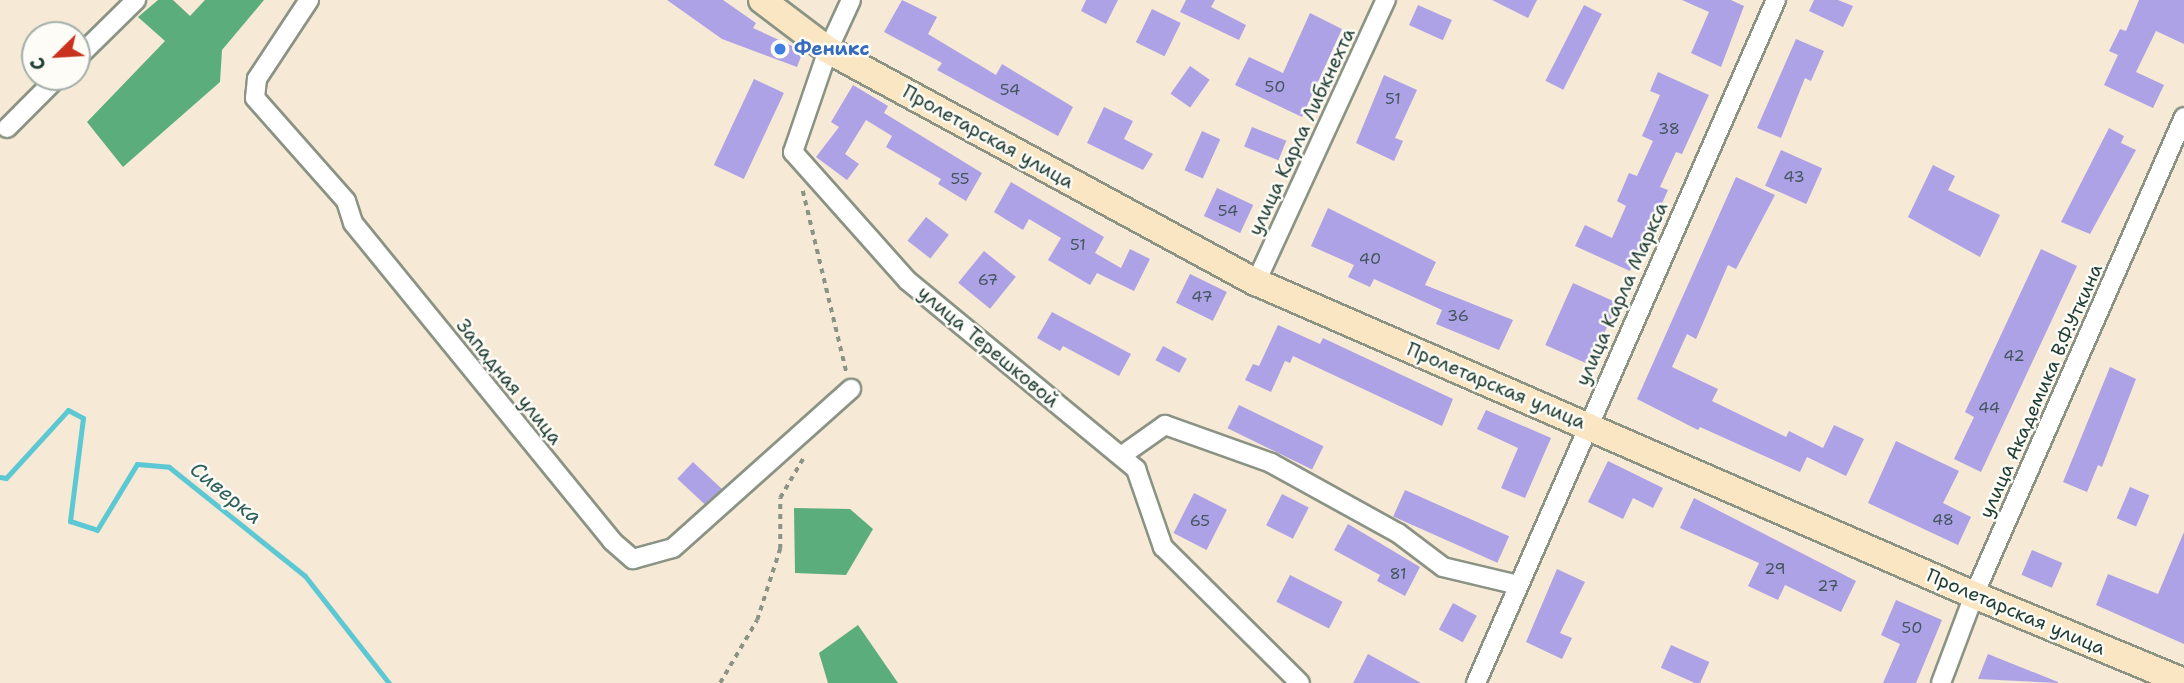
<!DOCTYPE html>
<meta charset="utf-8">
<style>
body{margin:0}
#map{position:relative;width:2184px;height:683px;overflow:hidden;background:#f6e9d5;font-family:"Shantell Sans",sans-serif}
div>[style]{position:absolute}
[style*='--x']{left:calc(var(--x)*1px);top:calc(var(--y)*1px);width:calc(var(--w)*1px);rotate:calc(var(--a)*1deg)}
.forest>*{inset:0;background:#5bae7b}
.stream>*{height:5px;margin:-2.5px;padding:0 2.5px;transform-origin:2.5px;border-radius:2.5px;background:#5cc8d3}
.building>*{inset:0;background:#aea2e6;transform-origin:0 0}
.path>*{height:3.5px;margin-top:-1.75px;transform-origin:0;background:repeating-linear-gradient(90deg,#8a9384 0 5px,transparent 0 10px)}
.roads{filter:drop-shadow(2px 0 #8a9384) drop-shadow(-2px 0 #8a9384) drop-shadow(0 2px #8a9384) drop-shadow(0 -2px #8a9384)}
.minor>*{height:18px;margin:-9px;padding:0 9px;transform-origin:9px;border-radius:9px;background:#fff}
.secondary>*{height:26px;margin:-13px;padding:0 13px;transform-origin:13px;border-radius:13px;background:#fbe6c4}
.dots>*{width:19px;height:19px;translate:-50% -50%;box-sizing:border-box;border:4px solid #fdfcf7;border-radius:50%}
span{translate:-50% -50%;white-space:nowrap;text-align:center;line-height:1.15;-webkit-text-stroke:5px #fdfcf7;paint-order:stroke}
.number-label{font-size:16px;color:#435660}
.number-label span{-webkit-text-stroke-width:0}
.shop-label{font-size:19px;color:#366cbe;font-weight:700}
.left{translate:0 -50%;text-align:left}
.street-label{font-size:19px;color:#1f3d34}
.water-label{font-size:21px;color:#2e605c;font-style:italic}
.north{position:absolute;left:21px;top:21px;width:70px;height:70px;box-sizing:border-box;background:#fdfcf7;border:2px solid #a4b0a9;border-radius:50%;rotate:246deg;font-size:19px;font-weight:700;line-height:28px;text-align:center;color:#1f3d34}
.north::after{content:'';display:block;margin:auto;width:24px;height:32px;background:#c8321e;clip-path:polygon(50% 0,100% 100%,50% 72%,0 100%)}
</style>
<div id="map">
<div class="forest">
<div style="clip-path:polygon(158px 0,173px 0,190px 16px,205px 0,264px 0,222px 50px,220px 82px,123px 167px,87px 122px,165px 41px,138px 17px)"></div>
<div style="clip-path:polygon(794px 508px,850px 509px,873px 529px,846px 575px,795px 573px)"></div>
<div style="clip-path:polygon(858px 625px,898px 683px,828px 683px,819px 653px)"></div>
</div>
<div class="stream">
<div style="--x:0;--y:477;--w:6;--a:9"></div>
<div style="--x:6;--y:478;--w:92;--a:-47.6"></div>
<div style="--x:68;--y:410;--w:17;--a:28"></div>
<div style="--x:83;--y:418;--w:104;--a:97.2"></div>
<div style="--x:70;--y:521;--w:28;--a:18"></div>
<div style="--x:97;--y:530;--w:77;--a:-58.8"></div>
<div style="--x:137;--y:464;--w:32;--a:5"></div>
<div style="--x:169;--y:467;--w:174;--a:38.7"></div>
<div style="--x:305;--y:576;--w:136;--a:51.9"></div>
</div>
<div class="building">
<div style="clip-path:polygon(667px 0,723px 0,756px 23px,753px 28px,803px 51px,797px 67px,722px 39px)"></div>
<div style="clip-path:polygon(902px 0,937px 17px,928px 34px,996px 75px,1002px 64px,1073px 107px,1058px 136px,937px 70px,942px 63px,884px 32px)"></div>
<div style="clip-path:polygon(1086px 0,1118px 0,1106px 24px,1081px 11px)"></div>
<div style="clip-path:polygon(1186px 0,1215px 0,1211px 7px,1246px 25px,1239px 40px,1180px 12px)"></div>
<div style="clip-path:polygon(1492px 0,1537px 0,1528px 18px)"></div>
<div style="clip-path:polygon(1682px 0,1731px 0,1744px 6px,1721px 67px,1691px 53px,1709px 12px)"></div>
<div style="clip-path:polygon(1814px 0,1838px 0,1853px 6px,1843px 27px,1809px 11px)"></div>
<div style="clip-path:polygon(2139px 0,2184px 0,2184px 44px,2156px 31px,2136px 72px,2164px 85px,2153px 108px,2104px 85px,2118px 55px,2109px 51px,2120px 29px,2126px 31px)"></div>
<div style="left:1418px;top:5px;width:37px;height:22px;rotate:24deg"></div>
<div style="left:1584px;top:5px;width:20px;height:85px;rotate:27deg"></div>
<div style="left:1152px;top:9px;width:32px;height:37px;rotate:26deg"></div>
<div style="clip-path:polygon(1310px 13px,1342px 29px,1302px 117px,1235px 85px,1249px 57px,1283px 73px)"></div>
<div style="clip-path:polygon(1796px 39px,1824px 51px,1811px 81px,1805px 78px,1781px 138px,1757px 128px)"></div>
<div style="left:1190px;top:66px;width:24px;height:34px;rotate:35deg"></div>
<div style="clip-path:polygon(1658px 72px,1709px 95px,1682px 154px,1676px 152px,1660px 187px,1668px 190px,1655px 219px,1651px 217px,1630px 271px,1575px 246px,1585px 225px,1612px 238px,1626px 206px,1617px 201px,1629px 173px,1637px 176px,1653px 141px,1642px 136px,1660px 95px,1650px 91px)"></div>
<div style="clip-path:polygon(1384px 75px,1417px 90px,1395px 138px,1403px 141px,1394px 161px,1356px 143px)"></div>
<div style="left:754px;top:79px;width:33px;height:95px;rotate:25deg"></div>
<div style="clip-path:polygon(853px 85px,888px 106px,884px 113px,982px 173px,966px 201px,938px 184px,941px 179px,886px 147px,892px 136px,866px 120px,845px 154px,859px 164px,847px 180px,816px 157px,839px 127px,831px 122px)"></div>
<div style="clip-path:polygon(1104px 107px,1133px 121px,1124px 139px,1153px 154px,1143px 170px,1087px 143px)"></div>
<div style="left:1252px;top:127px;width:37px;height:21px;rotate:22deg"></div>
<div style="clip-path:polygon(2109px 128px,2124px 136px,2121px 143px,2136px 150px,2090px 234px,2061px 222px)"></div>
<div style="left:1202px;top:131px;width:20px;height:43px;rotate:24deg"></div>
<div style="left:1781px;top:150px;width:45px;height:39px;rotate:24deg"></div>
<div style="clip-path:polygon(1933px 165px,1955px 176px,1948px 190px,2000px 215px,1980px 257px,1908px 217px)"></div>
<div style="clip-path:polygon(1736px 177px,1775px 195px,1736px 269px,1728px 265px,1696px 339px,1687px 334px,1672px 367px,1718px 389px,1712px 401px,1786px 437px,1789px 431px,1823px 448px,1834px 425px,1864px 439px,1846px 476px,1807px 457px,1800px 472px,1700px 427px,1698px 430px,1637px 399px)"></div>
<div style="clip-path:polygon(1011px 182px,1104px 237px,1095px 253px,1121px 268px,1130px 249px,1150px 259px,1134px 291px,1097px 273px,1090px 285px,1048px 260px,1061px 238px,1029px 219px,1023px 230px,994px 212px)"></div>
<div style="left:1217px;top:188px;width:40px;height:31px;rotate:25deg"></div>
<div style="clip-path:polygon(1328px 208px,1436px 262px,1425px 285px,1513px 320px,1499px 350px,1436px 324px,1442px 310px,1374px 279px,1370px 287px,1348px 277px,1354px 265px,1311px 246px)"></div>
<div style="left:926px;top:217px;width:29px;height:30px;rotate:38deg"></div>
<div style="clip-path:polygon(2041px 249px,2077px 266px,1981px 472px,1954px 459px,1974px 417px,1965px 412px)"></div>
<div style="left:984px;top:251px;width:41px;height:41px;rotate:39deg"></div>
<div style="left:1190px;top:274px;width:41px;height:32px;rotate:26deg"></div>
<div style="left:1573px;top:283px;width:49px;height:68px;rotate:24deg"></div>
<div style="clip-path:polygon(1052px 312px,1131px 354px,1119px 376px,1063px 346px,1060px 351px,1037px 338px)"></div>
<div style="clip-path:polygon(1278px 325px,1320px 344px,1323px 338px,1453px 399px,1442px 426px,1293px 356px,1290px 363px,1285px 361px,1271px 392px,1245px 380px,1253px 364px,1259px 366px)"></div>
<div style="left:1163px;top:346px;width:27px;height:16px;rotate:28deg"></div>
<div style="clip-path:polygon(2110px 367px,2136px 379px,2102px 467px,2098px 465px,2087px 492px,2063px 482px)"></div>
<div style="left:1239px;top:405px;width:94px;height:26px;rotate:26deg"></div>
<div style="clip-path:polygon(1486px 410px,1551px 438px,1525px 498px,1501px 488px,1518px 448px,1477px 429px)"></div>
<div style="clip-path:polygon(1896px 441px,1959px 471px,1943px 503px,1971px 517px,1958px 545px,1868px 503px)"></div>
<div style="clip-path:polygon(1608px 461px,1663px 488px,1653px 508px,1633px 498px,1623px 519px,1588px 502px)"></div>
<div style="left:693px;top:462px;width:40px;height:23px;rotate:43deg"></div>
<div style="left:2130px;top:487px;width:21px;height:34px;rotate:23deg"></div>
<div style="left:1405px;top:490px;width:114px;height:29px;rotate:24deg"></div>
<div style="left:1194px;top:493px;width:37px;height:45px;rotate:27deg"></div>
<div style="left:1282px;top:494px;width:30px;height:35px;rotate:27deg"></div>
<div style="clip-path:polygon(1694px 498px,1856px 581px,1841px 612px,1785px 585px,1778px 600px,1748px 586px,1759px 563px,1680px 528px)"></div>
<div style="clip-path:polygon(1348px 524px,1420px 567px,1405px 596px,1377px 581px,1380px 575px,1334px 550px)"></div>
<div style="clip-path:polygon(2184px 532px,2184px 644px,2096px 605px,2108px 574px,2158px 594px)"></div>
<div style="left:2032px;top:550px;width:33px;height:27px;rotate:23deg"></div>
<div style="clip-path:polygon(1557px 569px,1585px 582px,1560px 633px,1572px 638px,1562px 659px,1526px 642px)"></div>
<div style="left:1290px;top:575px;width:59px;height:30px;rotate:27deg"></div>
<div style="clip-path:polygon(1896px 600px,1942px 620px,1916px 683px,1883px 683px,1900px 644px,1881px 635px)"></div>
<div style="left:1453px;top:603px;width:27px;height:30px;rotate:28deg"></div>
<div style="left:1671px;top:645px;width:42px;height:25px;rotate:24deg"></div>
<div style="clip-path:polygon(1368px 654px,1392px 667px,1421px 683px,1353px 683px)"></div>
<div style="clip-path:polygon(1988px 654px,2058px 682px,2058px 683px,1978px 679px)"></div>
</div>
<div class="path">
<div style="--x:803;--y:191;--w:188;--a:76.5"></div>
<div style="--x:720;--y:683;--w:73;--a:-59.6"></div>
<div style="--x:757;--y:620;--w:75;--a:-72.1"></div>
<div style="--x:780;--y:549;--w:51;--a:-90"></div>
<div style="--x:780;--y:498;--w:48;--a:-59.7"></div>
</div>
<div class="roads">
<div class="minor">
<div style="--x:309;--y:0;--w:95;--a:123.4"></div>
<div style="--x:257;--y:79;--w:19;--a:96"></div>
<div style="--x:255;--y:98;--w:137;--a:48.5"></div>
<div style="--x:346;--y:201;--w:23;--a:72"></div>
<div style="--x:353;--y:223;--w:410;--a:50.8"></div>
<div style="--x:612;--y:541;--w:28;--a:41"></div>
<div style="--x:633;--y:559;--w:41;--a:-15.4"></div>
<div style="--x:673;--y:548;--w:239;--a:-41.8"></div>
<div style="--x:851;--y:0;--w:55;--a:114.7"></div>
<div style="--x:828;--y:50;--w:108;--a:108.9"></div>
<div style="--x:793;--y:152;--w:173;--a:48.3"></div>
<div style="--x:908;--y:281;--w:296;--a:39.5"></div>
<div style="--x:1136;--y:469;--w:83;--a:70.9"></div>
<div style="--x:1163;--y:547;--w:193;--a:44.8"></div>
<div style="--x:77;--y:58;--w:83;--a:-44.5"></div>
<div style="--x:7;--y:128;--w:72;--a:-45"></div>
<div style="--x:1256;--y:282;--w:311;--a:-65.3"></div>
<div style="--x:1121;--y:456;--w:54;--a:-35.2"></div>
<div style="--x:1165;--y:425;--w:113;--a:19.7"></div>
<div style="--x:1271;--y:463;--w:145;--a:28.9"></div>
<div style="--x:1398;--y:533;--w:56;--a:37.1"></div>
<div style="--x:1443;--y:567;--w:77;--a:13.5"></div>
<div style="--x:1476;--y:683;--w:746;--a:-66.29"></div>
<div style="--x:1941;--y:683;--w:94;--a:-69.4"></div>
<div style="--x:1974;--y:595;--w:522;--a:-66.28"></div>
</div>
<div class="secondary">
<div style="--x:762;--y:0;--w:83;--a:37.1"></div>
<div style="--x:828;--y:50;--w:487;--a:28.5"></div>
<div style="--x:1256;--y:282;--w:783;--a:23.55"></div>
<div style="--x:1974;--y:595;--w:227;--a:22.5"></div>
</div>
</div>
<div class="dots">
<div style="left:780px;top:49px;background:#3f7fe0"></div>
</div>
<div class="number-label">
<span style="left:1275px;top:87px">50</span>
<span style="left:1010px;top:90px">54</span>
<span style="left:1393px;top:99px">51</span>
<span style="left:1669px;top:129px">38</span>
<span style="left:1794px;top:177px">43</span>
<span style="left:960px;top:179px">55</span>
<span style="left:1228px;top:211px">54</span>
<span style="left:1078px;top:245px">51</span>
<span style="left:1370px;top:259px">40</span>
<span style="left:988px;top:280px">67</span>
<span style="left:1202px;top:297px">47</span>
<span style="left:1458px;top:316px">36</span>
<span style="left:2014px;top:356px">42</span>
<span style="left:1989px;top:408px">44</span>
<span style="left:1943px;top:520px">48</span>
<span style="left:1200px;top:521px">65</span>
<span style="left:1775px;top:569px">29</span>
<span style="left:1398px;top:574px">81</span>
<span style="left:1828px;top:586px">27</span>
<span style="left:1912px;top:628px">50</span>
</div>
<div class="shop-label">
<span class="left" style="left:794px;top:49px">Феникс</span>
</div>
<div class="street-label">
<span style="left:1302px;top:132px;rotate:-65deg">улица Карла Либкнехта</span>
<span style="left:988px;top:137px;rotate:29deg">Пролетарская улица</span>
<span style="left:1622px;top:294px;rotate:-66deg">улица Карла Маркса</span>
<span style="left:988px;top:347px;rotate:40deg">улица Терешковой</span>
<span style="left:509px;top:382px;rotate:51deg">Западная улица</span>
<span style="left:1496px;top:386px;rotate:23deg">Пролетарская улица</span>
<span style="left:2041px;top:391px;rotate:-66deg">улица Академика В.Ф.Уткина</span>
<span style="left:2016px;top:612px;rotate:23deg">Пролетарская улица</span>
</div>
<div class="water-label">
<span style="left:226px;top:493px;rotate:39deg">Сиверка</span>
</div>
<div class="north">С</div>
</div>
